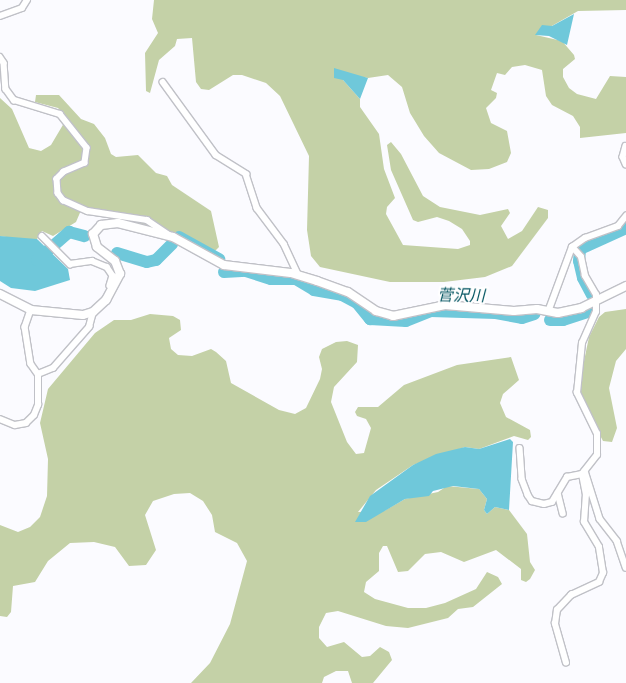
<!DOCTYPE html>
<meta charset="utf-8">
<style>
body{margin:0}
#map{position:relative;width:626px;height:683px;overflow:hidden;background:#fbfbff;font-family:"Nunito Sans","Noto Sans JP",sans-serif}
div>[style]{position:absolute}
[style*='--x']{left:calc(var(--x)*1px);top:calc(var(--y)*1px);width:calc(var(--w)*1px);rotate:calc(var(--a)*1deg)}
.green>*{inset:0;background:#c4d1a7}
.water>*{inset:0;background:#6fc8da}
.river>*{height:12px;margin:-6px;padding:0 6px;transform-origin:6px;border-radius:6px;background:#6fc8da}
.roads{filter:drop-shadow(1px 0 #c0c1c7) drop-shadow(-1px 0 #c0c1c7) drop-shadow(0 1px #c0c1c7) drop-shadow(0 -1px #c0c1c7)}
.street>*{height:5.5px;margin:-2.75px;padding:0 2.75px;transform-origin:2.75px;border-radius:2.75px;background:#fff}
.secondary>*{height:8px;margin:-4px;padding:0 4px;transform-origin:4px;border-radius:4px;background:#fff}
span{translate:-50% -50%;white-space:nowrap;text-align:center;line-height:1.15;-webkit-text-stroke:4px #fff;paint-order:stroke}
.water-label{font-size:16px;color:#005360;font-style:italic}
</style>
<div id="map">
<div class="green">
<div style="clip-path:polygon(154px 0,626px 0,626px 10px,578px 11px,536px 35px,562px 41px,574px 55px,575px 59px,563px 69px,563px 77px,569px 88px,577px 94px,596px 99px,610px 76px,626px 77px,626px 133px,580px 138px,580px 127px,573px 116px,552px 105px,546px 96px,542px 70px,525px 65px,512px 67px,505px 75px,497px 73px,491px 90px,497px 93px,496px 98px,486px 108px,491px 123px,507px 131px,511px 153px,507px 162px,489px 169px,471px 170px,439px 153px,424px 136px,410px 113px,402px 87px,388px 75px,368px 78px,347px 74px,343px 80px,360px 99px,360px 107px,379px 134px,384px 169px,395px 198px,387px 207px,386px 214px,403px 245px,458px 249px,470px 245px,470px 241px,462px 229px,449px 221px,437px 217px,418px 222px,413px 220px,391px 170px,387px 145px,391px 142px,401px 154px,423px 196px,440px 207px,480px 215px,508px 209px,510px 213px,501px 226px,508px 239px,522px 231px,538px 207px,548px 210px,548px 218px,512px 266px,485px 277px,444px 282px,390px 282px,320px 267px,311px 256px,307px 230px,309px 156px,280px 96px,266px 83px,242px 75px,233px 75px,209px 90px,201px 89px,196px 82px,192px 38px,177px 39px,175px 46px,159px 60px,150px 93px,146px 91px,145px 53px,158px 33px,152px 19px)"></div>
<div style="clip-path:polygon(36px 95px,59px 95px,81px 119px,94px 124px,105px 138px,111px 154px,116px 157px,138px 155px,156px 173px,167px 176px,172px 185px,211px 211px,219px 247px,215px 251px,82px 208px,76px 222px,53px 236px,42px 231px,37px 239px,32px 241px,0 236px,0 98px,12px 109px,29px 148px,41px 151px,51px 145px,67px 118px,58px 108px,35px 102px)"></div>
<div style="clip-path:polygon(626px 309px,626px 349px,616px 361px,609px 388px,617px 428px,612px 442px,603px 441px,583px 403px,580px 391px,584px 361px,589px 337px,599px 317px,605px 312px)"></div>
<div style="clip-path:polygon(150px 314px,173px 316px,180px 320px,181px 330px,169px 338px,171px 349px,178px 355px,192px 356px,211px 349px,216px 352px,226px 361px,231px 383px,279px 410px,295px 414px,306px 408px,320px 379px,322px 369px,319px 357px,322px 349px,336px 342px,347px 341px,358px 345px,357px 362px,334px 387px,331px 402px,347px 442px,356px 454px,364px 453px,371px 428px,366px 419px,357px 416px,355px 412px,358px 407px,378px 407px,404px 385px,457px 365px,511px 357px,519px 380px,503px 394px,500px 403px,506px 417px,530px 430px,531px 437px,528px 440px,514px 436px,479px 449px,465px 447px,413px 465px,376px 490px,358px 512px,384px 511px,405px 499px,438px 492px,447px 486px,479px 489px,487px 499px,484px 510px,487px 514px,495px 507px,509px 510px,527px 534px,530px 562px,535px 570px,530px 579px,526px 582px,521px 580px,521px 569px,496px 550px,464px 562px,441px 552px,425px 554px,408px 571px,398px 572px,387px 546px,383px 546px,379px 553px,379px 571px,366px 582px,364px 592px,375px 599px,408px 608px,426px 608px,445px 603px,476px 589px,487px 572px,498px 577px,502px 584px,473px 607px,458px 609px,448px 618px,408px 628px,386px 626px,338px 611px,326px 613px,319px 627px,319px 638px,327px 647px,344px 642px,362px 657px,370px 656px,380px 647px,389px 652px,392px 660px,373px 683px,352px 683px,348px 671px,336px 671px,324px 677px,322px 683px,191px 683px,210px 663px,230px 624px,247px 561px,237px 543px,215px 532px,212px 515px,203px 501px,190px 493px,174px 494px,153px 501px,145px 515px,156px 550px,146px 565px,129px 566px,115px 547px,94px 542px,70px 543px,48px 561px,35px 582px,13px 586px,11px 612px,7px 617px,0 616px,0 525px,18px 532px,30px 527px,40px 517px,47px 496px,48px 459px,40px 423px,48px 389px,95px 333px,114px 320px,131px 320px)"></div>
</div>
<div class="water">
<div style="clip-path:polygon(574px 14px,567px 45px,549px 36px,535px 35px,542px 25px,552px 26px)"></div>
<div style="clip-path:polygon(334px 68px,368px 78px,360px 99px,343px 80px,334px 78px)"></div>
<div style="clip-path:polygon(0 236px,37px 239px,68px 269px,70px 280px,35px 291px,11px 288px,0 281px)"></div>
<div style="clip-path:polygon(510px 439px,513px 442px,509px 510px,495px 507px,487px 514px,484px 510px,487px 499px,479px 489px,453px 486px,433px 491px,429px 496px,405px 499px,366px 522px,355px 522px,370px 496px,413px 465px,436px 454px,465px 447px,479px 449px)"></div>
</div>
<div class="river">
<div style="--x:179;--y:237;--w:46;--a:28.8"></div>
<div style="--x:117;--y:253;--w:31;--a:17"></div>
<div style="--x:147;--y:262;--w:9;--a:-13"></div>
<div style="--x:156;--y:260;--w:23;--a:-45"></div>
<div style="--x:37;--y:260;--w:43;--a:-41.2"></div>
<div style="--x:69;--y:232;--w:16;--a:15"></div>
<div style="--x:224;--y:272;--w:22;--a:-3"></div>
<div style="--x:246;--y:271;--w:26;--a:18"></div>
<div style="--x:271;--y:279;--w:25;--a:0"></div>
<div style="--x:296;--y:279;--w:21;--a:31"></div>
<div style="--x:314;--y:290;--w:28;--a:10"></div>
<div style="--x:342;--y:295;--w:17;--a:28"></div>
<div style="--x:357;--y:303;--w:21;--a:51"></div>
<div style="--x:370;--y:319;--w:36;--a:3"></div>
<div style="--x:406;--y:321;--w:27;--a:-22"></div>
<div style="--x:431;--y:311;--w:65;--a:1.8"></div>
<div style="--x:496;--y:313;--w:26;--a:11"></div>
<div style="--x:522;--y:318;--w:13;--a:-18"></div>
<div style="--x:592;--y:295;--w:19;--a:-118"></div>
<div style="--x:583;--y:278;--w:17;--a:-103"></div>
<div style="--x:579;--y:261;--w:12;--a:-85"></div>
<div style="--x:580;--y:249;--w:51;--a:-24.5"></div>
<div style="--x:550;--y:320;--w:13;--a:0"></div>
<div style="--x:563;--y:320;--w:29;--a:-18"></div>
</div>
<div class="roads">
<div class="street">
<div style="--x:0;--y:16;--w:23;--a:-20"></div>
<div style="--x:22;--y:8;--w:9;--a:-58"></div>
<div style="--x:0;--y:57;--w:7;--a:56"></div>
<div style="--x:4;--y:63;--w:26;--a:86"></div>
<div style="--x:6;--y:89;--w:14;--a:54"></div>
<div style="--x:14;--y:100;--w:48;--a:16.9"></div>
<div style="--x:60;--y:114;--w:43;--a:51.5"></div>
<div style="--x:87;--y:148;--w:15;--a:98"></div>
<div style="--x:85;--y:163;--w:23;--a:157"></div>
<div style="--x:64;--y:172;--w:10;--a:135"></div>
<div style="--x:57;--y:179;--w:14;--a:86"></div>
<div style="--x:58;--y:193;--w:9;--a:54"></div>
<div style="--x:63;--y:200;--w:27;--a:24"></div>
<div style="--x:88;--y:211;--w:60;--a:8.7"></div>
<div style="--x:147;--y:220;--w:29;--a:34"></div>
<div style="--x:163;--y:82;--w:90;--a:54"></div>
<div style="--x:216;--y:155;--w:36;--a:32"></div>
<div style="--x:246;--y:174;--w:36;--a:72"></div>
<div style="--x:257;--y:208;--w:45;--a:53.1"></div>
<div style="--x:284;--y:244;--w:35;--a:65"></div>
<div style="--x:626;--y:146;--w:11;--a:105"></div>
<div style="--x:623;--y:157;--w:8;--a:67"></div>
<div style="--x:42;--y:236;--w:40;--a:45"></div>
<div style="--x:70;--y:264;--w:22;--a:-8"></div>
<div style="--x:92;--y:261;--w:16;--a:22"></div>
<div style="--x:107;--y:267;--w:11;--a:56"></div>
<div style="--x:113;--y:276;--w:10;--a:107"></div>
<div style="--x:31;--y:310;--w:18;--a:109"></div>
<div style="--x:25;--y:327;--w:37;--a:81"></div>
<div style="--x:31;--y:364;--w:12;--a:55"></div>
<div style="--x:548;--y:312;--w:69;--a:-69.7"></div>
<div style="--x:572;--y:247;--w:16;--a:-35"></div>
<div style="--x:585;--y:238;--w:35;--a:-20"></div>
<div style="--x:618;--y:226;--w:13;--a:-51"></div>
<div style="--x:38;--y:374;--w:16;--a:-22"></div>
<div style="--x:53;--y:368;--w:55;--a:-48.7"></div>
<div style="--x:89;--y:327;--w:16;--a:-75"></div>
<div style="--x:0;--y:419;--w:16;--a:22"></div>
<div style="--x:15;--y:425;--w:11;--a:-10"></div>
<div style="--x:26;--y:423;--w:11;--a:-45"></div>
<div style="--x:34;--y:415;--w:11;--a:-68"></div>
<div style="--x:38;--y:405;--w:31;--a:-90"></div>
<div style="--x:520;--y:448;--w:31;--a:86"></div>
<div style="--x:522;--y:479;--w:17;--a:69"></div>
<div style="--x:528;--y:495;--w:7;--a:56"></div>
<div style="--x:532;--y:501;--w:12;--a:14"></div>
<div style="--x:544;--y:504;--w:8;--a:-14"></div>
<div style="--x:552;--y:502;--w:29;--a:-59"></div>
<div style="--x:567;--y:477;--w:15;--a:-11"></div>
<div style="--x:582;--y:474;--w:24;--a:-52"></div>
<div style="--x:597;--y:455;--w:21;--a:-90"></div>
<div style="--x:597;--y:434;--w:46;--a:-116"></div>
<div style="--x:577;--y:393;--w:50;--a:-84.3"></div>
<div style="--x:582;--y:343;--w:34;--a:-66"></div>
<div style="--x:596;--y:312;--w:17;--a:-90"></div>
<div style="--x:596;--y:295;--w:22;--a:-120"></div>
<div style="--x:585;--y:276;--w:19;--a:-102"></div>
<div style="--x:581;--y:257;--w:13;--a:-132"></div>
<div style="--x:585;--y:471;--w:50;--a:72.6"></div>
<div style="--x:600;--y:519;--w:28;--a:52"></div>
<div style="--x:617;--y:541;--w:28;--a:71"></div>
<div style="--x:558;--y:493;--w:21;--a:76"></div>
<div style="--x:566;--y:663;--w:41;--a:-105.8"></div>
<div style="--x:555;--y:624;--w:14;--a:-82"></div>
<div style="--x:557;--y:610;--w:21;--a:-47"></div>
<div style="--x:571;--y:595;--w:31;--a:-25"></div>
<div style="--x:599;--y:582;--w:10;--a:-66"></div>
<div style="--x:603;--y:573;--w:26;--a:-99"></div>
<div style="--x:599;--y:547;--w:29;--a:-121"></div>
<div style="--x:584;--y:522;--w:27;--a:-86"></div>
<div style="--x:586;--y:495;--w:21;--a:-101"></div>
</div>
<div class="secondary">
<div style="--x:0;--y:294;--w:35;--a:27"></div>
<div style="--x:31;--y:310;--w:52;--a:5.5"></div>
<div style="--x:83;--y:315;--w:10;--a:-17"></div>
<div style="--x:93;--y:312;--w:18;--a:-43"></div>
<div style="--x:106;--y:300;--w:30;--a:-62"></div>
<div style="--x:120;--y:274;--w:14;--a:-111"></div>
<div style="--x:115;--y:261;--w:23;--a:-142"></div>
<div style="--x:97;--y:247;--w:14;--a:-107"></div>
<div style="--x:93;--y:234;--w:12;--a:-48"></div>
<div style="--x:101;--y:225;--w:17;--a:-7"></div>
<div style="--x:118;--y:223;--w:57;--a:14.3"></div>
<div style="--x:173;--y:237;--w:58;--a:28.8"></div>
<div style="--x:224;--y:265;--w:67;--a:6.8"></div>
<div style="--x:291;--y:273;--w:27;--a:17"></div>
<div style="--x:317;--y:281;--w:33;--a:20"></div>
<div style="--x:348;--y:292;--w:34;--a:34"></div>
<div style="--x:376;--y:311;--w:18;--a:16"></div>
<div style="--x:393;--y:316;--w:53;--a:-11.9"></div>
<div style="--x:445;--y:305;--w:69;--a:5"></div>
<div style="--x:514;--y:311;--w:23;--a:-5"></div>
<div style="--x:537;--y:309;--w:21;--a:11"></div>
<div style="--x:558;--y:313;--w:24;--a:-12"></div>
<div style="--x:581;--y:308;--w:50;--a:-26.1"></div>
</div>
</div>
<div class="water-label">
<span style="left:461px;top:296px;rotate:1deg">菅沢川</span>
</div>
</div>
